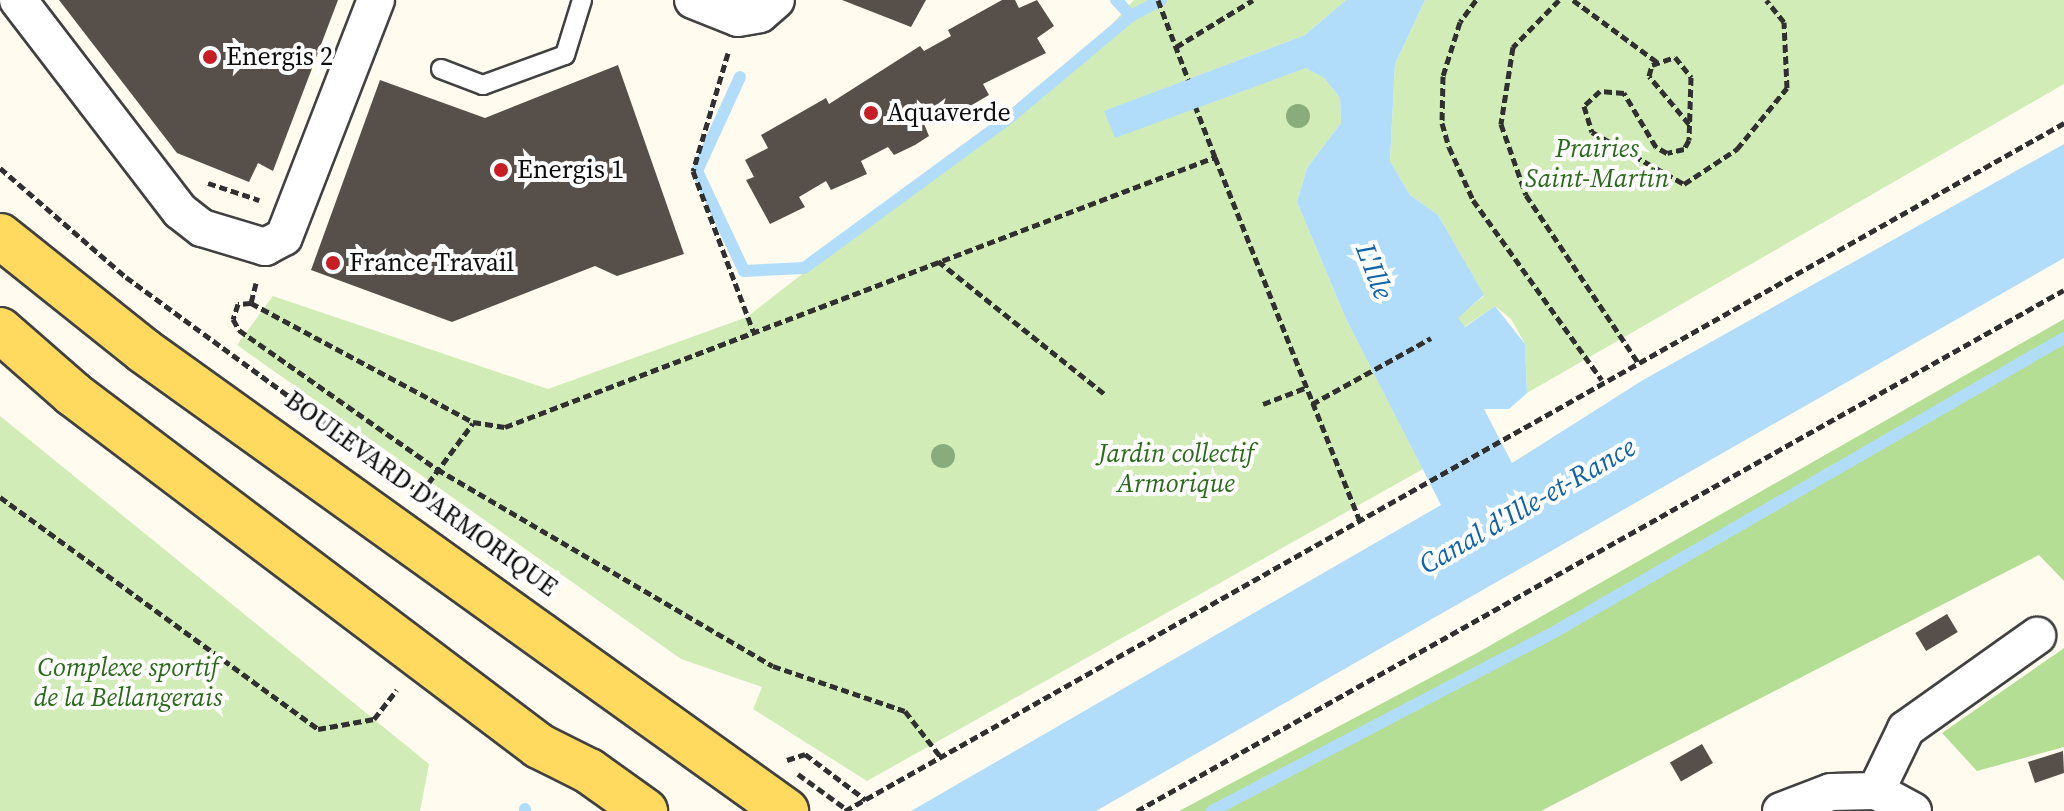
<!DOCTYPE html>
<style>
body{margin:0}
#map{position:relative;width:2064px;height:811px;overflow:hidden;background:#fffcef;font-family:"Source Serif 4",serif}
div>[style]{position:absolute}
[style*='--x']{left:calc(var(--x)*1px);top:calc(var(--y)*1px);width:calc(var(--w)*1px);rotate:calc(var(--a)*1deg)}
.green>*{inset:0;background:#d1ecb6}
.forest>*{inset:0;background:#b5de95}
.water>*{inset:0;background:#b1ddfa}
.stream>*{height:12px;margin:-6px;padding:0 6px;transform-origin:6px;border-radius:6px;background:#b1ddfa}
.building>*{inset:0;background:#574f4a;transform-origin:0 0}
.path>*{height:5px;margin-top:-2.5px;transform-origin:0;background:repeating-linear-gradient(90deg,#303030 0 8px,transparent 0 12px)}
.roads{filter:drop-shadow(2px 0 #414141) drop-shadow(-2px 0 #414141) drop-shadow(0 2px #414141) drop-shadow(0 -2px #414141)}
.service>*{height:18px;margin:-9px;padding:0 9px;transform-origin:9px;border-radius:9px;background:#fff}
.minor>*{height:36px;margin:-18px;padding:0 18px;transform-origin:18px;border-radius:18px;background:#fff}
.primary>*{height:44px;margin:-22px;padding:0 22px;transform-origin:22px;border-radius:22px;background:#ffda5f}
.path-bridge>*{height:5px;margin-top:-2.5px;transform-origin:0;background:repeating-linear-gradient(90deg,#303030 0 8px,transparent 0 12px)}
.trees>*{width:24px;height:24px;margin:-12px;border-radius:50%;background:#8aac7a}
.dots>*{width:22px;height:22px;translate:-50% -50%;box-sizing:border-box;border:4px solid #fff;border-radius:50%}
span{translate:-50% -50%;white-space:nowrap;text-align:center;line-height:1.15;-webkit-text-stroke:8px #fff;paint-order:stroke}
.poi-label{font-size:26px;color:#0e0e0e}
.left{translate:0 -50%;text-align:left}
.park-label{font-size:26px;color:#2a6a1a;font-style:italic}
.street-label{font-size:26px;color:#0e0e0e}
.water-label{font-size:28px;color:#1063a8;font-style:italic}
</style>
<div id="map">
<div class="green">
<div style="clip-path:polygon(1134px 0,1346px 0,1305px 35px,1105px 111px,1116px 137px,1306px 68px,1324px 78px,1340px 98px,1341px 123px,1307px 168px,1297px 202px,1346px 319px,1423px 469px,867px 781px,753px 709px,762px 687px,681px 659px,237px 345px,273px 296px,548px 389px,747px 317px,1085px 54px)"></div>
<div style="clip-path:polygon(1425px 0,2064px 0,2064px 84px,1527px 393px,1525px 344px,1511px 319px,1495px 306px,1464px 327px,1457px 318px,1484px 296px,1438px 215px,1410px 195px,1390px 161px,1395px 64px)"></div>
<div style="clip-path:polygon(0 416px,429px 764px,420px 811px,0 811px)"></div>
</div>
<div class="forest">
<div style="clip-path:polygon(2064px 319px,2064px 581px,2039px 555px,1541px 811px,1179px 811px,1477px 653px)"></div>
<div style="clip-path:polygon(2064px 648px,2064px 747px,1977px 771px,1942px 733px)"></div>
</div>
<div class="water">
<div style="clip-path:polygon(1346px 0,1425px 0,1395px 64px,1390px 161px,1410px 195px,1438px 215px,1484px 295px,1458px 318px,1465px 327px,1495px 306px,1525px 344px,1527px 393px,1509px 409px,1484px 409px,1512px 463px,1643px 380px,2064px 144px,2064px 258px,1096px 811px,911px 811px,1441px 505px,1346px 319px,1297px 202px,1307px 168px,1341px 123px,1340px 98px,1324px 78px,1306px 68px,1115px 138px,1104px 111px,1305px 35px)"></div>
</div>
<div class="stream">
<div style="--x:1131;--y:16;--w:34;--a:-28"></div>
<div style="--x:740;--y:77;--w:103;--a:114.6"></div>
<div style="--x:697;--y:171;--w:110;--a:64.8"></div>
<div style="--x:744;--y:271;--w:60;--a:-2.9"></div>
<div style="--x:804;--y:268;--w:254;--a:-36.2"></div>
<div style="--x:1009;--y:118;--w:159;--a:-39.9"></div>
<div style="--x:1131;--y:16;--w:22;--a:-133"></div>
<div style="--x:525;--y:811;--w:2;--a:-90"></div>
<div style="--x:1212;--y:811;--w:388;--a:-27.6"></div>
<div style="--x:1556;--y:631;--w:586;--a:-29.98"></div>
</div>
<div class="building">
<div style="clip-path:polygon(59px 0,338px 0,273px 171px,258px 163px,249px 182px,177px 153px)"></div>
<div style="clip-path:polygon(842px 0,926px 0,911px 27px)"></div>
<div style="clip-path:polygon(1002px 0,1015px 0,1019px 8px,1037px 0,1054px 26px,1037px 38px,1046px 53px,983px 84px,989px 95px,953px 116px,949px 110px,924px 124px,929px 136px,915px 145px,894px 155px,888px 147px,861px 161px,867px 174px,831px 190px,826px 181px,799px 197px,805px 207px,770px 224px,746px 180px,754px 177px,745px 160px,768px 148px,761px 135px,826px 98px,829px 104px,920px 46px,924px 51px,951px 36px,948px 30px)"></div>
<div style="clip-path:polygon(618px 65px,684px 254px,617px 276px,595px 266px,452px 322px,311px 270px,380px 80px,485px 118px)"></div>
<div style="left:1947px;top:614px;width:21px;height:37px;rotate:59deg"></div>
<div style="left:1702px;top:744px;width:22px;height:37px;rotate:60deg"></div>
<div style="clip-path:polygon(2063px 751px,2064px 773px,2035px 783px,2028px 762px)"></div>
</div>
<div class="path">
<div style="--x:1158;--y:0;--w:85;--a:69.2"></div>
<div style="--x:1476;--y:0;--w:27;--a:126"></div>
<div style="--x:1460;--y:22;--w:57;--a:107.5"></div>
<div style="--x:1443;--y:76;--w:47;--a:91.2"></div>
<div style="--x:1442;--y:123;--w:25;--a:74"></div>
<div style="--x:1449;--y:147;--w:58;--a:65.6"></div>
<div style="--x:1473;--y:200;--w:221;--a:54.4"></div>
<div style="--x:1559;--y:0;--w:66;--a:134.4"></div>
<div style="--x:1513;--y:47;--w:78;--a:98.9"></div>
<div style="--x:1501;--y:124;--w:75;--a:70.6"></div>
<div style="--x:1526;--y:195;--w:201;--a:56.2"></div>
<div style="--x:1573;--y:0;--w:104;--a:36.4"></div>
<div style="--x:1176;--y:47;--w:90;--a:-31.4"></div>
<div style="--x:728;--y:53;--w:123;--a:106.5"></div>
<div style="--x:693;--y:171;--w:171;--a:69.4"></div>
<div style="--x:1689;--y:124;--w:62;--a:-129.8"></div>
<div style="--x:1649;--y:76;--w:11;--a:-75"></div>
<div style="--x:1652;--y:65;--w:24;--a:-19"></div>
<div style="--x:1675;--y:57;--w:26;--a:51"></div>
<div style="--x:1691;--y:77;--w:63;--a:91.8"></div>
<div style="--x:1689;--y:140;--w:10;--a:119"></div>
<div style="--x:1684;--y:149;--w:17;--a:167"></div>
<div style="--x:1667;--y:153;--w:13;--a:-151"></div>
<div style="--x:1656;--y:147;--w:63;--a:-120.7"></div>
<div style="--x:1624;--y:93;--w:24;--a:-175"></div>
<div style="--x:1600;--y:91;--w:22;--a:137"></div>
<div style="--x:1584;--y:106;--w:27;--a:73"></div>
<div style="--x:1592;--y:132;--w:106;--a:29.5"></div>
<div style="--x:1684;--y:184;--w:64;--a:-33.4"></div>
<div style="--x:1737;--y:149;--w:79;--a:-50.7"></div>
<div style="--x:1787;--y:88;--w:66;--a:-92.6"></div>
<div style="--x:1784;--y:22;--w:28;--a:-129"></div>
<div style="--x:1215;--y:157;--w:393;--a:68.3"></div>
<div style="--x:0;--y:168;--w:167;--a:40.9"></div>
<div style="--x:126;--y:277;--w:406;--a:36.2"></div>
<div style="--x:208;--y:183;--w:54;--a:18.4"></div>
<div style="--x:938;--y:261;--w:215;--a:38.6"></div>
<div style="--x:256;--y:283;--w:21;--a:104"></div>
<div style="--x:251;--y:303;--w:13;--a:176"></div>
<div style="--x:238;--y:304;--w:16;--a:108"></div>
<div style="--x:233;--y:319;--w:13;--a:61"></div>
<div style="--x:239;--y:330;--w:242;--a:35.1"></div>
<div style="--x:437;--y:469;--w:389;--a:30.4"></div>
<div style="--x:773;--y:666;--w:139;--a:18.8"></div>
<div style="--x:905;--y:711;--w:57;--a:52.1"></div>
<div style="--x:251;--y:303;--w:252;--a:28.2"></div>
<div style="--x:473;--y:422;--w:32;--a:9"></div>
<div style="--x:505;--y:427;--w:760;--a:-20.82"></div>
<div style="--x:1215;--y:157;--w:53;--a:-111.2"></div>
<div style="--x:1263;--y:404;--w:45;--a:-20.9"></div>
<div style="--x:1312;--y:404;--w:136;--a:-29"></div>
<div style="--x:421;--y:493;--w:87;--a:-53.4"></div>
<div style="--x:0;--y:497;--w:394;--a:36.1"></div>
<div style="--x:318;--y:729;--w:57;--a:-10.1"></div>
<div style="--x:374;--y:719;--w:37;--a:-52"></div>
<div style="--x:787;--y:760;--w:19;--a:-18"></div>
<div style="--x:805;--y:754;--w:76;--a:37"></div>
<div style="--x:845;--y:811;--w:1400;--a:-29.44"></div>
<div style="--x:1137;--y:811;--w:1063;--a:-29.34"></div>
</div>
<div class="roads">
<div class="service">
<div style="--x:441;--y:69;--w:45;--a:20.9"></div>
<div style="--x:483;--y:85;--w:87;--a:-20.1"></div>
<div style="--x:565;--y:55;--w:58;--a:-72.8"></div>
</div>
<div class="minor">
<div style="--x:18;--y:0;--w:266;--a:52.5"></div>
<div style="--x:180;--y:211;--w:28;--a:38"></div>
<div style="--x:202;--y:228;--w:66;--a:16.8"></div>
<div style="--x:265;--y:247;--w:21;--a:-28"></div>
<div style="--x:284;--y:237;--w:254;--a:-68.8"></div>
<div style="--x:693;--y:0;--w:48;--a:21.8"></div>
<div style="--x:738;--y:18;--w:22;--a:-10"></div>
<div style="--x:760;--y:14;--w:21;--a:-41"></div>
<div style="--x:1781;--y:811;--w:53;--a:-20.8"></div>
<div style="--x:1831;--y:792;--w:45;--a:-1.3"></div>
<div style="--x:1913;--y:811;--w:42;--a:-151.6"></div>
<div style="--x:1876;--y:791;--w:69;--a:-64.2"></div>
<div style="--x:1906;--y:729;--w:161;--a:-35.4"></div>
</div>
<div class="primary">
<div style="--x:0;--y:236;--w:184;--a:38.6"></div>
<div style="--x:144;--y:351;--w:790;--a:35.62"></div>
<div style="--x:0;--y:330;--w:97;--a:41.2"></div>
<div style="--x:73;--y:394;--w:584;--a:37.07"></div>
<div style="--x:539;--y:746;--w:56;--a:26.6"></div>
<div style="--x:589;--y:771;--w:69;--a:35.5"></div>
</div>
</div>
<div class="path-bridge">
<div style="--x:798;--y:774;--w:63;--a:36"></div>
</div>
<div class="trees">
<div style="left:1298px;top:116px"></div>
<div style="left:943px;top:456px"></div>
</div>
<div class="dots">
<div style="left:210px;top:57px;background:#c61e24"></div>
<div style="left:871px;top:113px;background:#c61e24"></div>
<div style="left:501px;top:170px;background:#c61e24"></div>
<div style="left:333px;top:263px;background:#c61e24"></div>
</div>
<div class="poi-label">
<span class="left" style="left:226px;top:57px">Energis 2</span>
<span class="left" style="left:887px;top:113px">Aquaverde</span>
<span class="left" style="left:517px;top:170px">Energis 1</span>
<span class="left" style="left:349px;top:263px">France Travail</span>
</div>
<div class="park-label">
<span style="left:1597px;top:164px">Prairies<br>Saint-Martin</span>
<span style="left:1176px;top:469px">Jardin collectif<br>Armorique</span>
<span style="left:128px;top:683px">Complexe sportif<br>de la Bellangerais</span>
</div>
<div class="street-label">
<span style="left:421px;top:494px;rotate:36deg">BOULEVARD D'ARMORIQUE</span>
</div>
<div class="water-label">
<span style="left:1375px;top:271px;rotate:69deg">L'Ille</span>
<span style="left:1527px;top:505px;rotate:-30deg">Canal d'Ille-et-Rance</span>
</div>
</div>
